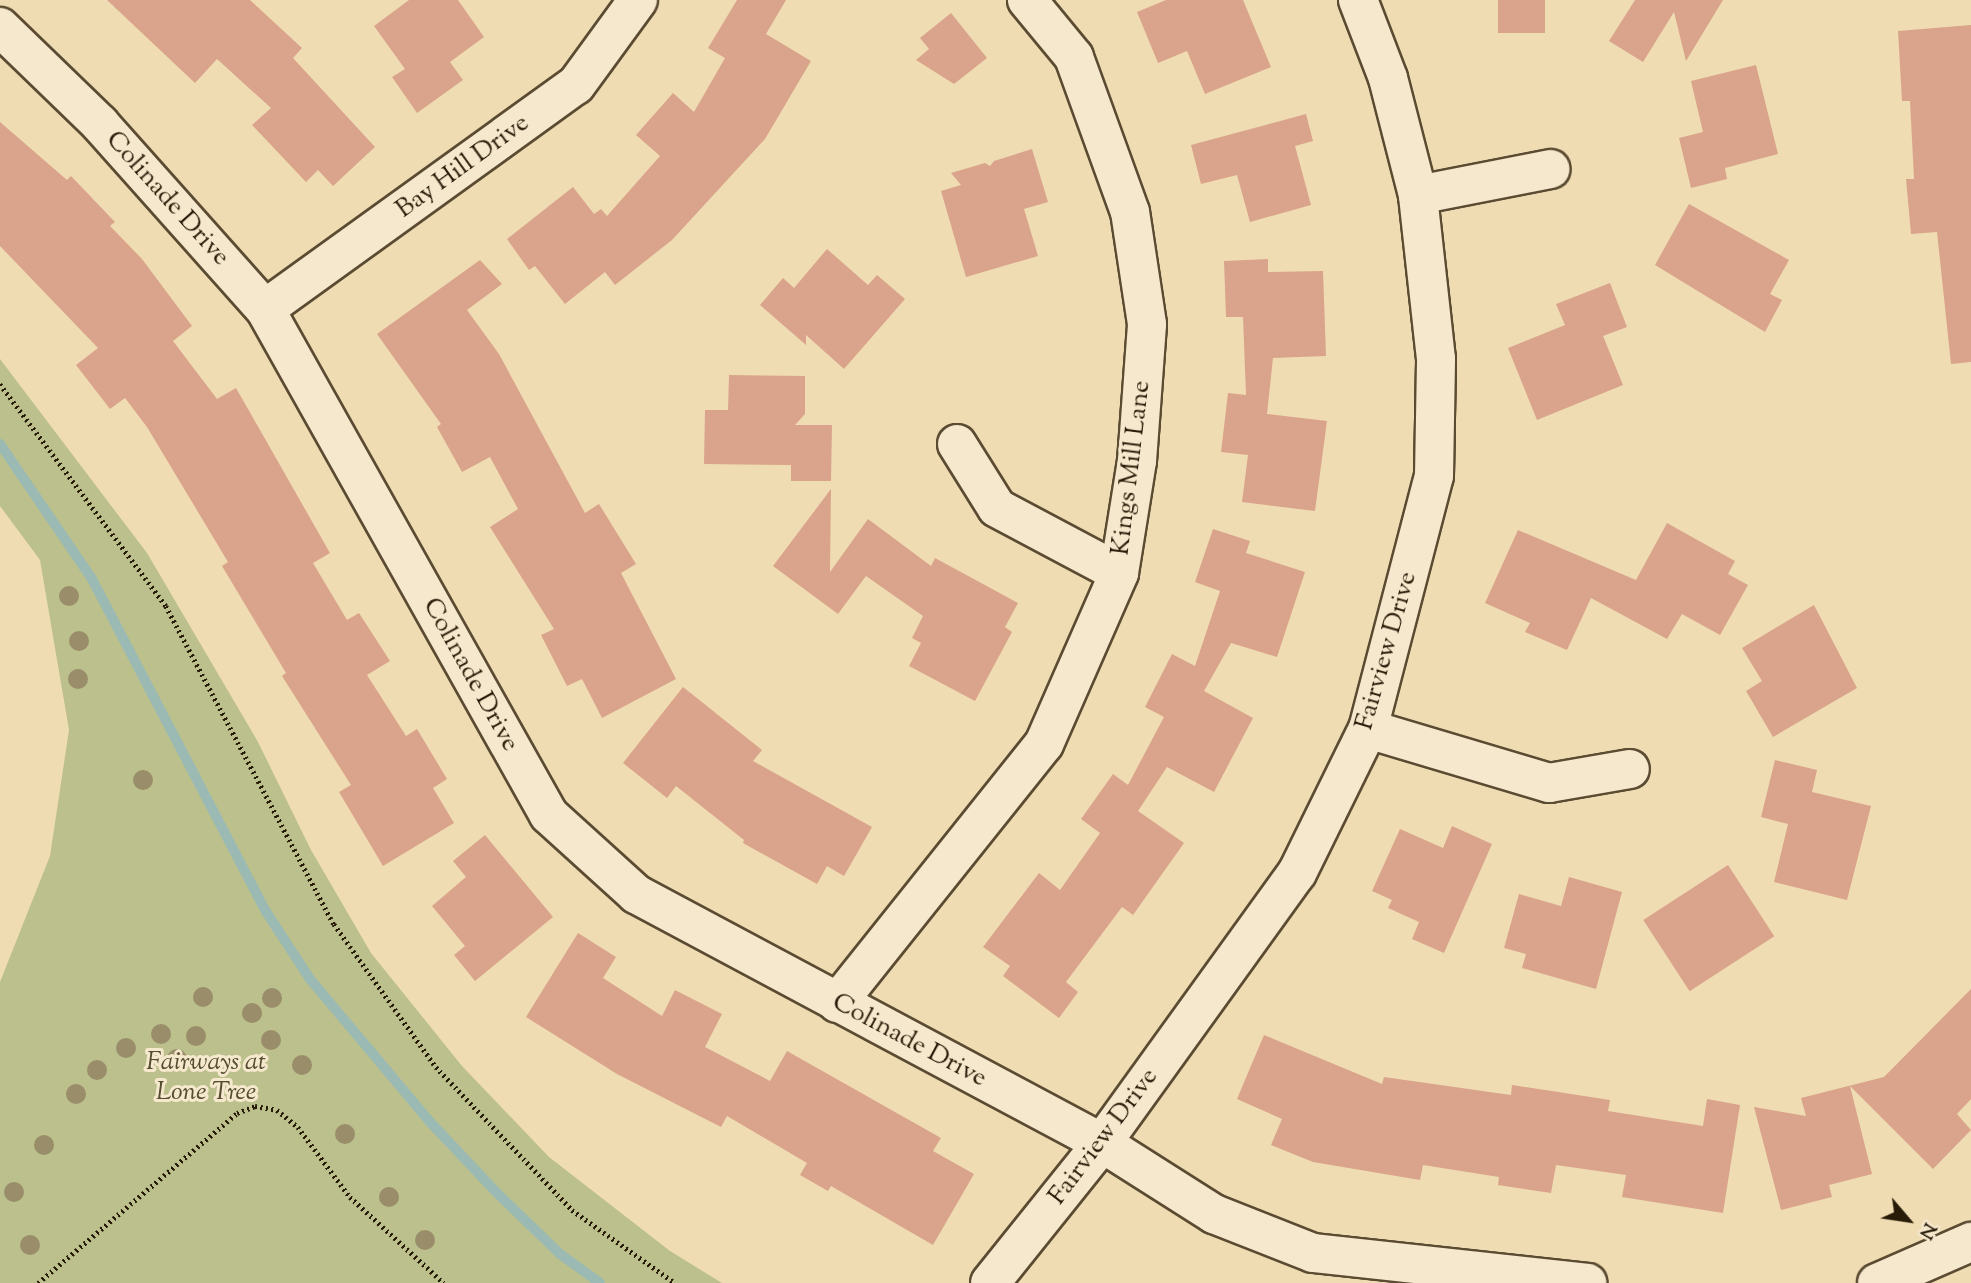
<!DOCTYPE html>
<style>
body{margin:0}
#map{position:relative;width:1971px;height:1283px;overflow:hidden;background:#f0dcb2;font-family:"Sorts Mill Goudy",serif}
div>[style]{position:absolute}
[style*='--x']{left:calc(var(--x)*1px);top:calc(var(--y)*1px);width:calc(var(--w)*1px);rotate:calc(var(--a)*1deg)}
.green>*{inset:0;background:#bbc08c}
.stream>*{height:10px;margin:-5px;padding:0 5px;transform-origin:5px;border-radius:5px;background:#9cbab4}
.building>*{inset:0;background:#d9a48b;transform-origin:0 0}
.path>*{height:4.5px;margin-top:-2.25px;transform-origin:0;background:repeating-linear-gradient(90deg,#281b08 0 2px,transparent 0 5.5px)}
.roads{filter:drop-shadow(2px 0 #5a4b32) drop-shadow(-2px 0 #5a4b32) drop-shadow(0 2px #5a4b32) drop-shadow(0 -2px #5a4b32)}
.minor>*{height:38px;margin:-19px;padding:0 19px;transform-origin:19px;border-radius:19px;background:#f5e8cd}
.tertiary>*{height:38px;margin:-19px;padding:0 19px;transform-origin:19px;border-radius:19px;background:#f5e8cd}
.trees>*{width:20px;height:20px;margin:-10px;border-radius:50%;background:#9a8d6a}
span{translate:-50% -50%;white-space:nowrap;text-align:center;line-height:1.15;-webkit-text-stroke:6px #f5e8cd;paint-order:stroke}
.street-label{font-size:26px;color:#281b08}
.park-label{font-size:26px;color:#544d30;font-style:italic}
.north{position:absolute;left:1873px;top:1185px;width:70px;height:70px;-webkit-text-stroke:5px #f5e8cd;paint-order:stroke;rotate:119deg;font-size:19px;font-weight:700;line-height:28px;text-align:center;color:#281b08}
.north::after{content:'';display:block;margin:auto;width:24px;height:32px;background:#281b08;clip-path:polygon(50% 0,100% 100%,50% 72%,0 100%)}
</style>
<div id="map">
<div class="green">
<div style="clip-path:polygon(0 359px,147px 553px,258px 742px,311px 850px,371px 953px,462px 1066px,549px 1157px,670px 1251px,722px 1283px,0 1283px,0 982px,50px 856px,69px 730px,40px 560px,0 506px)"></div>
</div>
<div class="stream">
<div style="--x:0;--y:444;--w:163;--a:55.7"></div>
<div style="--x:92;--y:579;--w:373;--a:62.4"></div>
<div style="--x:265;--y:910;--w:82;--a:56.9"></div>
<div style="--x:310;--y:979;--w:188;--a:50"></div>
<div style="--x:431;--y:1123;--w:95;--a:46.7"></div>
<div style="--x:496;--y:1192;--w:89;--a:44.1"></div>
<div style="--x:560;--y:1254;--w:49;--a:35.9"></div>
</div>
<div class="building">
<div style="clip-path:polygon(107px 0,250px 0,302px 48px,293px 58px,375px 147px,333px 186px,318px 170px,306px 182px,252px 125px,271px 108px,217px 59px,195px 83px)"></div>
<div style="clip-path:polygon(409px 0,458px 0,484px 37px,450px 62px,463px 80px,417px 113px,392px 77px,405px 69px,374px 26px)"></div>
<div style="clip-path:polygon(737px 0,786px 0,766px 34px,811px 61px,765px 139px,672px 240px,615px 285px,605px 272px,565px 304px,535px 266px,529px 270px,507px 239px,573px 187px,594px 214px,601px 209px,607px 216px,660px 156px,636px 135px,673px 93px,694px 112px,725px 58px,708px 48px)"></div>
<div style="clip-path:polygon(1166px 0,1243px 0,1271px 67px,1205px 94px,1187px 51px,1158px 63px,1137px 12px)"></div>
<div style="left:1498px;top:0;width:47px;height:33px"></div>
<div style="clip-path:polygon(1635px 0,1723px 0,1686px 61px,1674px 12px,1643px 62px,1609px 41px)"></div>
<div style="clip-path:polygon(951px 13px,987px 58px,954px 84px,916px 60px,929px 49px,920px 38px)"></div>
<div style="clip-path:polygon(1971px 25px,1971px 362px,1951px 364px,1937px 232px,1911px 234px,1906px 179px,1914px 179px,1910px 101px,1902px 101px,1898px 31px)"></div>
<div style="clip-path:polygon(1756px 65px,1778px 154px,1725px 168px,1727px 179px,1691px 188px,1679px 138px,1703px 132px,1691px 81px)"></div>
<div style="clip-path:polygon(1306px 114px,1313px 141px,1295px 146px,1311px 205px,1250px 222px,1237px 175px,1201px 184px,1191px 145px)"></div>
<div style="clip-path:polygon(0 122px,67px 180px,71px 176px,115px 222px,110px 226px,142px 259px,192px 326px,173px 341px,217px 399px,236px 388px,330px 553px,313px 563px,347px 620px,359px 613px,390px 661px,367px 675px,406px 736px,417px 729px,447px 779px,433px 788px,454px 823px,383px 866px,339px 792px,351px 785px,282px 676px,286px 673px,222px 566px,228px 562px,147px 427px,125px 398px,110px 409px,76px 365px,98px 348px,0 246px)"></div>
<div style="clip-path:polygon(1032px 149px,1048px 202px,1024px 209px,1038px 256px,966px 277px,941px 191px,961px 185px,951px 173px,985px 163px,990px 166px,994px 161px)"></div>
<div style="clip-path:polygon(1689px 204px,1789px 260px,1770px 294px,1782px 300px,1765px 332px,1655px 265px)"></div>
<div style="clip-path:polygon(827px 249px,868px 285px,877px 275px,905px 299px,844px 369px,806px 335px,806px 345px,760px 305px,783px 278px,794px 288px)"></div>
<div style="clip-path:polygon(1268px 259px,1268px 272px,1323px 271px,1326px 356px,1273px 358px,1267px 414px,1327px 421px,1315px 511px,1242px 502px,1248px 455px,1221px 452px,1228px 393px,1246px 395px,1243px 317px,1226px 317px,1224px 261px)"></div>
<div style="clip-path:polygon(480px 260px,502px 284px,467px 310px,499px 354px,585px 513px,599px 504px,636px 564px,621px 573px,676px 679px,602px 718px,582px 679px,567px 686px,541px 635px,554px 629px,490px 527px,518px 509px,490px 457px,462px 472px,437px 427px,441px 424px,377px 334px)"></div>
<div style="clip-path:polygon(1610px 283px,1627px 327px,1603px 336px,1623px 385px,1537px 420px,1508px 348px,1565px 325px,1556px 304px)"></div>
<div style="clip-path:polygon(729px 375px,805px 376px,805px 414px,795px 425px,832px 425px,831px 481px,791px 481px,791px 465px,704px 464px,705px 410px,728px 410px)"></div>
<div style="clip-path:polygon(831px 489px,830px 572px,868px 519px,931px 566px,935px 558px,1018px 603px,1005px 627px,1012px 632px,975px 701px,909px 666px,921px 643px,912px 638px,923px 616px,866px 576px,838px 614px,773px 566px)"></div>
<div style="clip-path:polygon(1667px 523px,1735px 561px,1728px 574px,1748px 585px,1720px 635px,1682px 614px,1667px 639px,1591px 598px,1567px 650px,1525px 632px,1530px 623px,1485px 603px,1518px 530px,1636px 580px)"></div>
<div style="clip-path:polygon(1213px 529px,1250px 541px,1246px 553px,1305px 572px,1277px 657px,1231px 643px,1204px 691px,1253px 718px,1214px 792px,1167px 767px,1138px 811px,1184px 843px,1133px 915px,1122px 907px,1066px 982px,1078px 992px,1059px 1018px,1003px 976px,1010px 966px,983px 947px,1039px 873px,1060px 890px,1100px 833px,1081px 819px,1113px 774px,1128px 785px,1164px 717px,1145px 707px,1172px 654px,1195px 666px,1220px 591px,1195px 582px)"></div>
<div style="clip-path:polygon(1814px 605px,1857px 688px,1773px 737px,1746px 691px,1762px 681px,1742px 648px)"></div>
<div style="clip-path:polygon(683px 687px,762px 750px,753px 761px,872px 827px,844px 876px,827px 866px,817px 884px,743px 843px,744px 840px,676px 786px,667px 798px,623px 763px)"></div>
<div style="clip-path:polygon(1775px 760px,1817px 770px,1812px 792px,1871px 806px,1847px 900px,1774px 882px,1788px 824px,1761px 817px)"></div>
<div style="clip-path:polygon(1452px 826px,1492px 844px,1444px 953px,1412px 939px,1419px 922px,1388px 908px,1392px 900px,1372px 891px,1400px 829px,1443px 848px)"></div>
<div style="clip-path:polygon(485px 835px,553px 917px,475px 981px,454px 955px,465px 946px,432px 906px,466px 877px,453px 861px)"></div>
<div style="left:1728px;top:865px;width:85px;height:101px;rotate:57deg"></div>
<div style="clip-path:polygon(1569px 877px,1622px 892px,1596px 989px,1522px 968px,1526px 954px,1504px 948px,1519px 894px,1561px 906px)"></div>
<div style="clip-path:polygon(578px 933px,616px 957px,603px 978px,662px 1016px,675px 990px,722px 1014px,705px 1047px,770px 1081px,787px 1051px,941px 1138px,933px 1151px,974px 1174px,933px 1245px,831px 1186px,828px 1191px,800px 1175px,807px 1163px,727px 1116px,721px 1127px,617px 1074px,526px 1017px)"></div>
<div style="clip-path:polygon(1971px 989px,1971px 1099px,1957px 1114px,1971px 1130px,1933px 1169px,1850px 1086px,1872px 1174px,1829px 1185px,1832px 1197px,1781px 1210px,1754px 1107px,1806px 1116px,1801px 1098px,1884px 1077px)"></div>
<div style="clip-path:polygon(1264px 1035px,1382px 1084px,1384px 1077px,1511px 1095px,1512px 1085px,1610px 1100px,1608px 1111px,1703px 1126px,1707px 1099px,1740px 1105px,1723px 1213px,1622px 1197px,1626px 1175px,1556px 1165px,1551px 1193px,1498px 1185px,1499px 1177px,1423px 1165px,1420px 1180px,1313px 1162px,1271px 1145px,1282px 1119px,1237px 1099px)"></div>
</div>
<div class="path">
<div style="--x:0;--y:384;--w:277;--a:53.2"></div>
<div style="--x:166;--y:606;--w:360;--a:62.2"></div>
<div style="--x:334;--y:924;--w:176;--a:54.5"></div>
<div style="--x:436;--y:1067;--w:197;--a:46.4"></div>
<div style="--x:572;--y:1210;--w:126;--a:35.3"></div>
<div style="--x:38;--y:1283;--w:262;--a:-40.5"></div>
<div style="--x:237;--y:1113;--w:19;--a:-21"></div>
<div style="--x:255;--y:1106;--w:22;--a:10"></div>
<div style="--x:277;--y:1110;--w:27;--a:39"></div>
<div style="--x:298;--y:1127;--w:87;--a:53.4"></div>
<div style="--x:350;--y:1197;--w:127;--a:42.5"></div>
</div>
<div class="roads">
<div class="minor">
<div style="--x:0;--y:27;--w:139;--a:44.1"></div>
<div style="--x:100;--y:124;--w:248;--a:48.3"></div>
<div style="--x:265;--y:309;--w:580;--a:60.7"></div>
<div style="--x:549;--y:815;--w:118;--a:42.2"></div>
<div style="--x:636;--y:894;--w:528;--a:28.12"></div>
<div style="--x:1102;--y:1143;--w:133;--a:32.4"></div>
<div style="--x:1214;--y:1214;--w:106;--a:21.5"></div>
<div style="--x:1313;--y:1253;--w:276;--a:6.2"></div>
<div style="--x:1418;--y:195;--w:135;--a:-11.1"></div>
<div style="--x:265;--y:309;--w:383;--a:-35.8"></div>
<div style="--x:576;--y:85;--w:105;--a:-53.9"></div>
<div style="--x:957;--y:444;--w:75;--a:58"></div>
<div style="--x:997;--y:508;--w:138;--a:28"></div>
<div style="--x:1368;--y:729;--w:189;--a:16.6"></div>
<div style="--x:1549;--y:783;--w:82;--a:-9.8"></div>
<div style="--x:837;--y:1003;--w:332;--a:-51.4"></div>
<div style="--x:1044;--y:744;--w:187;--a:-66.3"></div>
<div style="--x:1119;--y:573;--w:113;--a:-80.9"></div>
<div style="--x:1137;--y:461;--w:137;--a:-85.8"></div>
<div style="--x:1147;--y:324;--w:113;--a:-98.6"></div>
<div style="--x:1130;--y:212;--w:165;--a:-109.9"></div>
<div style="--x:1074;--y:57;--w:74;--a:-129.5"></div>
<div style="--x:1877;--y:1283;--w:103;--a:-23.6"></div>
</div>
<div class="tertiary">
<div style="--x:990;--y:1283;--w:179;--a:-51.3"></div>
<div style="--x:1102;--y:1143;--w:333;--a:-54.2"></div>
<div style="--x:1297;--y:873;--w:161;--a:-63.8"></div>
<div style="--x:1368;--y:729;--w:261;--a:-75.4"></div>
<div style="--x:1434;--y:476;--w:117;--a:-89"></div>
<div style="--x:1436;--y:359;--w:165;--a:-96.3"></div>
<div style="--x:1418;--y:195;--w:121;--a:-104.4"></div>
<div style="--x:1388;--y:78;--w:84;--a:-111"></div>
</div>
</div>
<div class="trees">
<div style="left:69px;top:596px"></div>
<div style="left:79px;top:641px"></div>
<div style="left:78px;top:679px"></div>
<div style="left:143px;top:780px"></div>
<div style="left:203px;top:997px"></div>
<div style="left:272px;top:998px"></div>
<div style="left:252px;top:1013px"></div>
<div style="left:161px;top:1034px"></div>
<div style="left:196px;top:1036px"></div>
<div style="left:271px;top:1040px"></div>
<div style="left:126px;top:1048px"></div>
<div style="left:177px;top:1059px"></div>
<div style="left:302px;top:1065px"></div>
<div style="left:97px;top:1070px"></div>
<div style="left:76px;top:1094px"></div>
<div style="left:345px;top:1134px"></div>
<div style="left:44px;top:1145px"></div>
<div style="left:14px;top:1192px"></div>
<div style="left:389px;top:1197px"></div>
<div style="left:425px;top:1240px"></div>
<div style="left:30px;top:1245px"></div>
</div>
<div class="street-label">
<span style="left:463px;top:167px;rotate:-36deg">Bay Hill Drive</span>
<span style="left:167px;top:199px;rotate:48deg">Colinade Drive</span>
<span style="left:1132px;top:468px;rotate:-83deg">Kings Mill Lane</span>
<span style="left:1387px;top:651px;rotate:-74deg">Fairview Drive</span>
<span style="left:470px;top:675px;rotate:61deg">Colinade Drive</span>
<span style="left:909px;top:1041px;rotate:28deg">Colinade Drive</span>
<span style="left:1104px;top:1137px;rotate:-53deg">Fairview Drive</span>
</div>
<div class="park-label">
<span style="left:206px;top:1078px">Fairways at<br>Lone Tree</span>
</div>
<div class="north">N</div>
</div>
